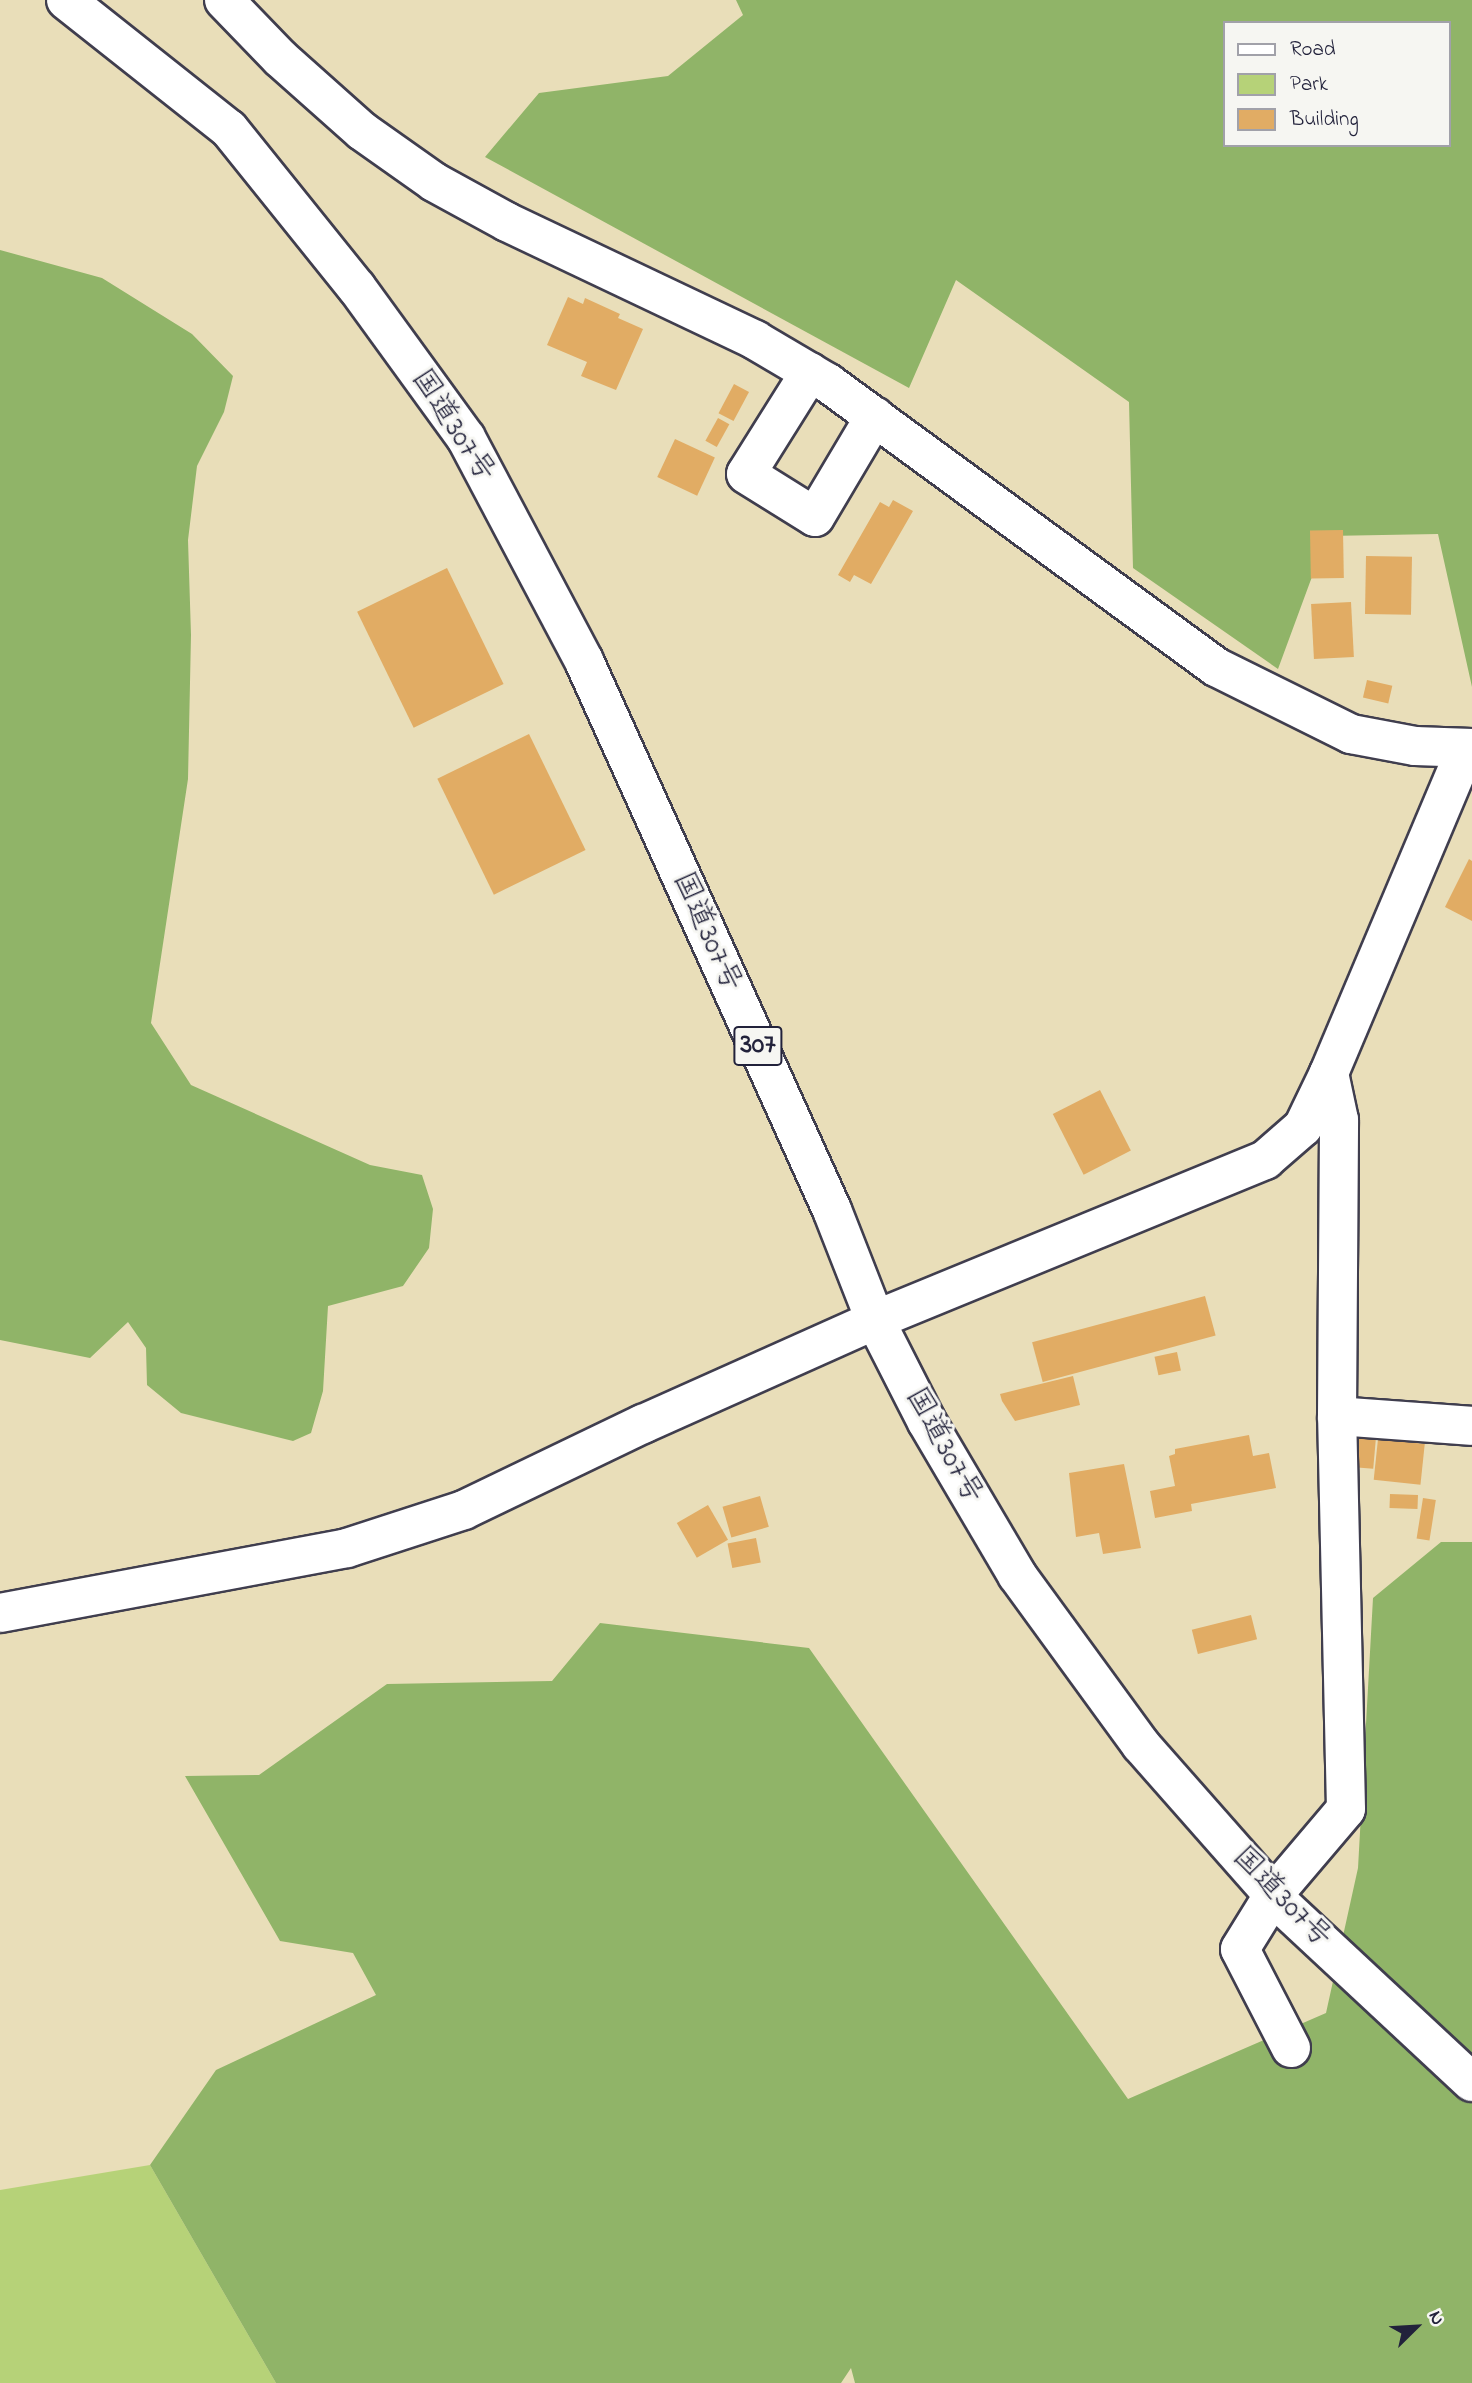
<!DOCTYPE html>
<meta charset="utf-8">
<style>
body{margin:0}
#map{position:relative;width:1472px;height:2383px;overflow:hidden;background:#e9deb9;font-family:"Indie Flower","Klee One",sans-serif}
div>[style]{position:absolute}
[style*='--x']{left:calc(var(--x)*1px);top:calc(var(--y)*1px);width:calc(var(--w)*1px);rotate:calc(var(--a)*1deg)}
.green>*{inset:0;background:#b6d278}
.forest>*{inset:0;background:#90b468}
.building>*{inset:0;background:#e1ac64;transform-origin:0 0}
.roads{filter:drop-shadow(2px 0 #403e4e) drop-shadow(-2px 0 #403e4e) drop-shadow(0 2px #403e4e) drop-shadow(0 -2px #403e4e)}
.minor>*{height:38px;margin:-19px;padding:0 19px;transform-origin:19px;border-radius:19px;background:#fff}
.highway>*{height:38px;margin:-19px;padding:0 19px;transform-origin:19px;border-radius:19px;background:#fff}
span{translate:-50% -50%;white-space:nowrap;text-align:center;line-height:1.15;-webkit-text-stroke:6px #f6f6f2;paint-order:stroke}
.shield-label span{padding:2px 5px;background:#f6f6f2;border:2px solid;border-radius:5px;-webkit-text-stroke-width:0}
.shield-label{font-size:28px;color:#22223b;font-weight:700}
.street-label{font-size:30px;color:#22223b}
.legend{position:absolute;left:1223px;top:21px;width:228px;height:126px;box-sizing:border-box;background:#f6f6f2;border:2px solid #a1a1a9;margin:0;padding:9px 12px;list-style:none;font-size:21px;color:#22223b}
.legend li{display:flex;align-items:center;gap:14px;height:35px}
.legend b{width:35px;border:2px solid #a1a1a9}
.north{position:absolute;left:1381px;top:2292px;width:70px;height:70px;-webkit-text-stroke:5px #f6f6f2;paint-order:stroke;rotate:66deg;font-size:19px;font-weight:700;line-height:28px;text-align:center;color:#22223b}
.north::after{content:'';display:block;margin:auto;width:24px;height:32px;background:#22223b;clip-path:polygon(50% 0,100% 100%,50% 72%,0 100%)}
</style>
<div id="map">
<div class="green">
<div style="clip-path:polygon(150px 2165px,276px 2383px,0 2383px,0 2190px)"></div>
</div>
<div class="forest">
<div style="clip-path:polygon(evenodd,736px 0,1472px 0,1472px 687px,1438px 534px,1327px 536px,1278px 669px,1133px 568px,1129px 402px,956px 280px,909px 388px,485px 157px,539px 93px,668px 76px,743px 15px,736px 0,1225px 23px,1449px 23px,1449px 145px,1225px 145px,1225px 23px)"></div>
<div style="clip-path:polygon(0 250px,102px 278px,192px 334px,233px 376px,224px 412px,197px 466px,188px 540px,191px 635px,188px 779px,151px 1023px,191px 1085px,370px 1165px,422px 1175px,433px 1209px,429px 1248px,403px 1286px,328px 1306px,323px 1391px,311px 1433px,293px 1441px,181px 1413px,147px 1385px,146px 1348px,128px 1322px,90px 1358px,0 1340px)"></div>
<div style="clip-path:polygon(1441px 1542px,1472px 1542px,1472px 2383px,855px 2383px,851px 2368px,841px 2383px,276px 2383px,150px 2165px,216px 2070px,376px 1995px,353px 1953px,280px 1941px,185px 1776px,259px 1775px,387px 1684px,552px 1681px,600px 1623px,809px 1648px,1128px 2099px,1326px 2013px,1358px 1868px,1373px 1598px)"></div>
</div>
<div class="building">
<div style="clip-path:polygon(568px 297px,583px 304px,585px 298px,620px 314px,618px 318px,643px 329px,616px 390px,581px 376px,587px 362px,547px 345px)"></div>
<div style="left:734px;top:384px;width:17px;height:33px;rotate:28deg"></div>
<div style="left:718px;top:418px;width:13px;height:26px;rotate:29deg"></div>
<div style="left:675px;top:439px;width:44px;height:42px;rotate:25deg"></div>
<div style="clip-path:polygon(893px 500px,913px 511px,871px 584px,854px 575px,850px 582px,838px 575px,880px 502px,889px 507px)"></div>
<div style="left:1343px;top:530px;width:48px;height:33px;rotate:89deg"></div>
<div style="left:1366px;top:556px;width:46px;height:58px;rotate:1deg"></div>
<div style="left:447px;top:568px;width:129px;height:100px;rotate:64deg"></div>
<div style="left:1351px;top:602px;width:55px;height:40px;rotate:87deg"></div>
<div style="left:1367px;top:680px;width:26px;height:18px;rotate:13deg"></div>
<div style="left:529px;top:734px;width:129px;height:102px;rotate:64deg"></div>
<div style="clip-path:polygon(1469px 859px,1472px 861px,1472px 921px,1445px 907px)"></div>
<div style="left:1100px;top:1090px;width:68px;height:53px;rotate:63deg"></div>
<div style="left:1205px;top:1296px;width:41px;height:179px;rotate:75deg"></div>
<div style="left:1177px;top:1352px;width:19px;height:23px;rotate:78deg"></div>
<div style="clip-path:polygon(1073px 1376px,1080px 1405px,1015px 1421px,1002px 1401px,1000px 1394px)"></div>
<div style="clip-path:polygon(1249px 1435px,1253px 1456px,1269px 1453px,1276px 1488px,1191px 1504px,1192px 1511px,1155px 1518px,1150px 1491px,1175px 1486px,1169px 1456px,1175px 1454px,1175px 1449px)"></div>
<div style="left:1354px;top:1436px;width:22px;height:31px;rotate:5deg"></div>
<div style="left:1378px;top:1439px;width:47px;height:41px;rotate:6deg"></div>
<div style="clip-path:polygon(1124px 1464px,1141px 1548px,1103px 1554px,1099px 1533px,1076px 1537px,1069px 1473px)"></div>
<div style="left:1390px;top:1494px;width:28px;height:14px;rotate:2deg"></div>
<div style="left:760px;top:1496px;width:32px;height:39px;rotate:74deg"></div>
<div style="left:1423px;top:1498px;width:13px;height:41px;rotate:9deg"></div>
<div style="left:708px;top:1505px;width:40px;height:36px;rotate:60deg"></div>
<div style="left:756px;top:1538px;width:25px;height:29px;rotate:79deg"></div>
<div style="left:1251px;top:1615px;width:25px;height:61px;rotate:76deg"></div>
</div>
<div class="roads">
<div class="minor">
<div style="--x:224;--y:0;--w:81;--a:46"></div>
<div style="--x:280;--y:58;--w:110;--a:41.7"></div>
<div style="--x:362;--y:131;--w:88;--a:35.3"></div>
<div style="--x:434;--y:182;--w:83;--a:28.7"></div>
<div style="--x:507;--y:222;--w:275;--a:25.4"></div>
<div style="--x:755;--y:340;--w:85;--a:30.5"></div>
<div style="--x:828;--y:383;--w:481;--a:36.2"></div>
<div style="--x:1216;--y:667;--w:151;--a:26.4"></div>
<div style="--x:1351;--y:734;--w:65;--a:10.6"></div>
<div style="--x:1415;--y:746;--w:57;--a:2"></div>
<div style="--x:810;--y:372;--w:120;--a:122.1"></div>
<div style="--x:746;--y:474;--w:81;--a:31.9"></div>
<div style="--x:815;--y:517;--w:117;--a:-59.3"></div>
<div style="--x:1337;--y:1416;--w:135;--a:4.2"></div>
<div style="--x:0;--y:1613;--w:353;--a:-10.6"></div>
<div style="--x:347;--y:1548;--w:123;--a:-18"></div>
<div style="--x:464;--y:1510;--w:199;--a:-25.7"></div>
<div style="--x:643;--y:1424;--w:254;--a:-24.1"></div>
<div style="--x:875;--y:1320;--w:422;--a:-22.3"></div>
<div style="--x:1265;--y:1160;--w:50;--a:-41"></div>
<div style="--x:1303;--y:1127;--w:60;--a:-64.3"></div>
<div style="--x:1329;--y:1073;--w:352;--a:-67.1"></div>
<div style="--x:1291;--y:2048;--w:111;--a:-117.3"></div>
<div style="--x:1240;--y:1949;--w:65;--a:-58.3"></div>
<div style="--x:1274;--y:1894;--w:111;--a:-49.7"></div>
<div style="--x:1346;--y:1809;--w:393;--a:-91.3"></div>
<div style="--x:1337;--y:1416;--w:296;--a:-89.6"></div>
<div style="--x:1339;--y:1120;--w:48;--a:-102"></div>
</div>
<div class="highway">
<div style="--x:66;--y:0;--w:208;--a:38.4"></div>
<div style="--x:229;--y:129;--w:204;--a:51.2"></div>
<div style="--x:357;--y:288;--w:185;--a:54"></div>
<div style="--x:466;--y:438;--w:252;--a:62.1"></div>
<div style="--x:584;--y:661;--w:602;--a:65.69"></div>
<div style="--x:832;--y:1210;--w:118;--a:68.6"></div>
<div style="--x:875;--y:1320;--w:114;--a:63"></div>
<div style="--x:927;--y:1422;--w:178;--a:59.5"></div>
<div style="--x:1017;--y:1575;--w:210;--a:53.9"></div>
<div style="--x:1141;--y:1745;--w:215;--a:48.6"></div>
<div style="--x:1283;--y:1906;--w:258;--a:43"></div>
</div>
</div>
<div class="shield-label">
<span style="left:758px;top:1046px">307</span>
</div>
<div class="street-label">
<span style="left:452px;top:426px;rotate:57deg">国道307号</span>
<span style="left:706px;top:932px;rotate:66deg">国道307号</span>
<span style="left:943px;top:1446px;rotate:61deg">国道307号</span>
<span style="left:1281px;top:1898px;rotate:46deg">国道307号</span>
</div>
<ul class="legend">
<li><b style="height:9px;background:#fff"></b>Road</li>
<li><b style="height:19px;background:#b6d278"></b>Park</li>
<li><b style="height:19px;background:#e1ac64"></b>Building</li>
</ul>
<div class="north">N</div>
</div>
